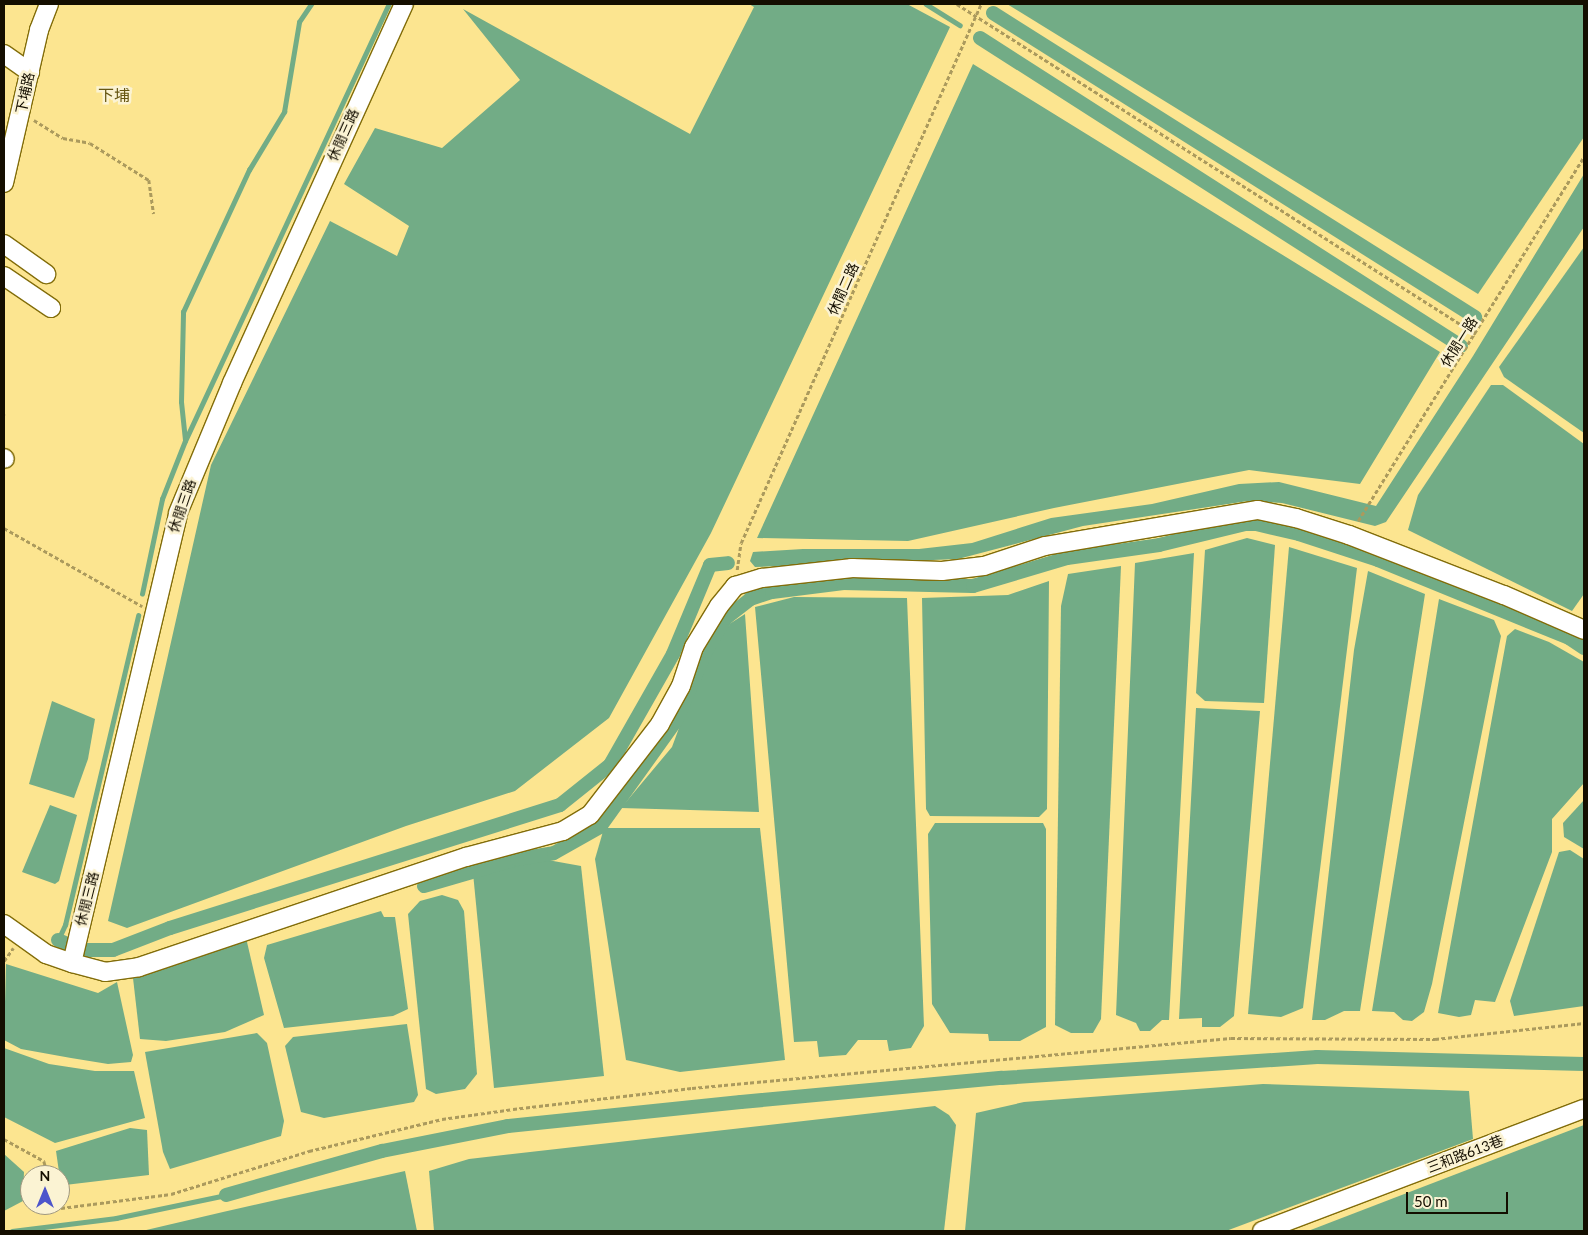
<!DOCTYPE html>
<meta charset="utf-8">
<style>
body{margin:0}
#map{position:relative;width:1588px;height:1235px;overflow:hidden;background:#fce590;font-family:Lato,"Noto Sans TC",sans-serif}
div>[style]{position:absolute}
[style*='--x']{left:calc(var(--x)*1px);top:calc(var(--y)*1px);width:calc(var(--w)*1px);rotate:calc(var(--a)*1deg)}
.water>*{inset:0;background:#72ac86}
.stream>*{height:4.5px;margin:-2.25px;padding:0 2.25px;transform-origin:2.25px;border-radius:2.25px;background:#72ac86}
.canal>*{height:14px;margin:-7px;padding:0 7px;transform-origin:7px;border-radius:7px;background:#72ac86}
.path>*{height:2.5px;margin-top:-1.25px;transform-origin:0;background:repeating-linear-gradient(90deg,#ab9a5d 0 4px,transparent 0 6.5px)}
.roads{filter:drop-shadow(1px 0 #826d0a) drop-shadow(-1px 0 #826d0a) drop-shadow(0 1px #826d0a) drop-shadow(0 -1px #826d0a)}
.minor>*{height:18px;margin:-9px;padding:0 9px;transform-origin:9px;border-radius:9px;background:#fff}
span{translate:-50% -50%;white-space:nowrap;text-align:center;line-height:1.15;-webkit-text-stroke:5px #fbf3d3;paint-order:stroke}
.street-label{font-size:14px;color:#140e00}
.quarter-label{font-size:16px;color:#675712}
.frame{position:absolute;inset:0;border:5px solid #140e00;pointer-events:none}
.north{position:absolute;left:20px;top:1165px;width:50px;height:50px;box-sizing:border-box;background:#fbf3d3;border:1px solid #9f977f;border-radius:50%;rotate:0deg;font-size:14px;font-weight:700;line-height:20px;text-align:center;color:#140e00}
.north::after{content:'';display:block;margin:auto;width:18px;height:22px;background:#4d55cb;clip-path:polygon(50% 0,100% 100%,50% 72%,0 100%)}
.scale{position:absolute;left:1406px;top:1192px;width:102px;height:22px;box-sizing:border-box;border:2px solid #140e00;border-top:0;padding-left:6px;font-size:15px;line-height:18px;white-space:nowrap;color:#140e00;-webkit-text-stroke:4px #fbf3d3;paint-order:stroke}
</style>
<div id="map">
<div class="water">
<div style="clip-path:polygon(749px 4px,907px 4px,950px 27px,711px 533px,609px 718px,515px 791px,406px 826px,127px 928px,108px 921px,211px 465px,330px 221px,397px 256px,409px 226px,344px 184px,375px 128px,442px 148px,520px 80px,463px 9px,690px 134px,754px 7px)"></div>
<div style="clip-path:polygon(1007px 4px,1584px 4px,1584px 137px,1478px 294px)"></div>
<div style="clip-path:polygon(973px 64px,1440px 352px,1360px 484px,1249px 470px,1054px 508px,908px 541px,757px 538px)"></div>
<div style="clip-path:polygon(1584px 174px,1584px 227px,1386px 522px,1375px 526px,1282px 503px,1248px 501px,1083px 526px,958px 559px,755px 567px,750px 561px,753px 552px,803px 549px,919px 549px,972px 543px,1051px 518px,1152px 504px,1239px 484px,1279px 482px,1376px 506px,1473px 356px)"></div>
<div style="clip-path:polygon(1584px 247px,1584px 433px,1504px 377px,1499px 367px)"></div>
<div style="clip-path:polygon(1491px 385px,1503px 385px,1584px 444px,1584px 594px,1572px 611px,1408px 530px,1418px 495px)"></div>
<div style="clip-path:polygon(1247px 538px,1275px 545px,1264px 703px,1205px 701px,1196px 693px,1205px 550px)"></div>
<div style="clip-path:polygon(1289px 547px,1357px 568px,1303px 1008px,1281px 1017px,1248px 1014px)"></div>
<div style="clip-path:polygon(1194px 553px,1169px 1020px,1162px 1020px,1150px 1031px,1140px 1031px,1136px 1023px,1116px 1015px,1135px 563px)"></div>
<div style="clip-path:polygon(1121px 566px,1101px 1019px,1093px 1033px,1071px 1033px,1055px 1025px,1061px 606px,1068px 574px)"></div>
<div style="clip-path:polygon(1368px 571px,1425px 594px,1360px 1011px,1344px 1011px,1325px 1020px,1312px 1020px,1354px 650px)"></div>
<div style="clip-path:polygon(1049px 581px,1047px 809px,1039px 817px,930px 816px,926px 809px,922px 598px,1008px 595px)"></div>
<div style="clip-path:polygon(794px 597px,907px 598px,924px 1026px,911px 1048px,889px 1051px,887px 1040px,858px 1040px,846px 1055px,819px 1057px,817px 1041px,794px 1042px,755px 607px)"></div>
<div style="clip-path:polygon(1439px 599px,1494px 620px,1501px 636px,1432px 984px,1424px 1012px,1412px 1021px,1403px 1020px,1394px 1012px,1372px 1011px)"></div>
<div style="clip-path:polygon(745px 614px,759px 812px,621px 808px,672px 747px,707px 652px,731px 623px)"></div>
<div style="clip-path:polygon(1515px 629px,1549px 642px,1584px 662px,1584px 783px,1552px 819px,1552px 852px,1495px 1002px,1475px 1000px,1471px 1015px,1459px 1017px,1438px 1013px,1507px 636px)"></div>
<div style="clip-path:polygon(52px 701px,95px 719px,88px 759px,74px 798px,29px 784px)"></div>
<div style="clip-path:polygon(1196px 708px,1260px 711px,1234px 1016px,1220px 1027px,1202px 1027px,1202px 1018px,1179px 1019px)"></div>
<div style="clip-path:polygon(1584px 800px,1584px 849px,1564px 837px,1563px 823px)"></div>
<div style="clip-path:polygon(50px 805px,77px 815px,59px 881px,55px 884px,22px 872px)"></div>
<div style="clip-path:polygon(935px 823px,1043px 823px,1046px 829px,1046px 1027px,1020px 1041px,989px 1041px,988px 1034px,950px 1033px,932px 1004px,928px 834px)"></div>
<div style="clip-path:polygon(604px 828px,760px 828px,785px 1060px,680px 1072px,626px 1060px,595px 859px)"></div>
<div style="clip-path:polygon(1570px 850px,1584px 859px,1584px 1006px,1514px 1016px,1510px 1001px,1559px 852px)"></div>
<div style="clip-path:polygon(531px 857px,581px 866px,604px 1076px,494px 1088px,473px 873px)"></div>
<div style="clip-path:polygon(442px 895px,458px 900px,464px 911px,477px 1074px,465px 1089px,436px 1094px,426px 1089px,408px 914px,420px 901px)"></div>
<div style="clip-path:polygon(381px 911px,384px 917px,395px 917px,408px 1009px,393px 1016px,284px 1028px,264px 958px,267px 945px)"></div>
<div style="clip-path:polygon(242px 935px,247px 942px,264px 1015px,225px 1032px,166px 1041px,140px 1039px,133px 978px)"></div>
<div style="clip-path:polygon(6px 964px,98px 993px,117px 982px,133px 1055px,131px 1062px,108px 1064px,71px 1058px,21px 1049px,4px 1040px)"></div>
<div style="clip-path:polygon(407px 1024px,418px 1095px,414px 1102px,324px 1118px,301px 1112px,285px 1046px,293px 1037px)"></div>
<div style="clip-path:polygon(257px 1033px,267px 1043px,284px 1121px,281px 1136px,170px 1169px,163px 1152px,145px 1052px)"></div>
<div style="clip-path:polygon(4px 1048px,49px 1064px,95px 1071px,134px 1071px,145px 1118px,55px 1143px,4px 1117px)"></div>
<div style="clip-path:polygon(1263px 1084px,1469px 1091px,1473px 1139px,1226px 1231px,965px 1231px,976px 1113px,1024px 1102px)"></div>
<div style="clip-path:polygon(935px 1106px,949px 1115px,956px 1125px,944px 1231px,434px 1231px,429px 1171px,469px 1159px)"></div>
<div style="clip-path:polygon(1584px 1125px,1584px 1231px,1308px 1231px)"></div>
<div style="clip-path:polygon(130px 1128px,147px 1130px,149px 1175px,65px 1185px,60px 1179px,56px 1151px)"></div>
<div style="clip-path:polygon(4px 1154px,24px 1172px,23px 1201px,4px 1211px)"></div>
<div style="clip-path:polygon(405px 1171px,417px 1231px,142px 1231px,223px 1212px)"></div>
</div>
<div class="stream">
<div style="--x:926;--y:4;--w:40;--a:32"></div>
<div style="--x:989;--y:11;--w:4;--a:27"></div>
<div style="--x:977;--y:36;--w:4;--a:34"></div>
<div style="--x:185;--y:440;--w:38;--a:-96"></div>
<div style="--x:181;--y:402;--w:90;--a:-88.7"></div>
<div style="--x:183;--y:312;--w:157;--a:-65.1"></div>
<div style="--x:249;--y:170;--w:68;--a:-58.9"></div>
<div style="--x:284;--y:112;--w:91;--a:-80.5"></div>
<div style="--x:299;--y:22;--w:22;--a:-56"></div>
<div style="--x:142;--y:594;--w:97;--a:-78.1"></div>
<div style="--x:162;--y:499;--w:62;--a:-68.4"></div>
<div style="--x:185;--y:441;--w:482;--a:-65"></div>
<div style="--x:58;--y:940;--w:17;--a:-65"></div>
<div style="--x:65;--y:925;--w:318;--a:-76.7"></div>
<div style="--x:12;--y:1231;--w:105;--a:-7.1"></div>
<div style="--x:116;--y:1218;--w:112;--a:-11.8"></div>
</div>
<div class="canal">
<div style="--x:993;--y:13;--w:570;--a:32.24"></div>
<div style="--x:980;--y:38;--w:571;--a:32.63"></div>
<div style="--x:424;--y:886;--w:97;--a:-16.2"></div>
<div style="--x:517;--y:859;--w:37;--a:-9"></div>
<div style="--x:554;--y:853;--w:53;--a:-29.5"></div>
<div style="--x:600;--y:827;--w:130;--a:-54.4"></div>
<div style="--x:676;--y:721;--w:76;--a:-66.8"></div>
<div style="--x:706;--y:651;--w:39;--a:-59"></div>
<div style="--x:726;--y:618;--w:31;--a:-38"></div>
<div style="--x:750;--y:599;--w:23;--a:-18"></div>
<div style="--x:772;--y:592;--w:72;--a:-7.2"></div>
<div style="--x:843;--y:583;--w:130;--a:1.3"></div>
<div style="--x:973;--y:586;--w:98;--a:-16.6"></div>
<div style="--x:1067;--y:558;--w:93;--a:-8"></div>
<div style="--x:1159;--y:545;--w:89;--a:-13.7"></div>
<div style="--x:1245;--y:524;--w:11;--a:0"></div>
<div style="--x:1256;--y:524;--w:44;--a:13.1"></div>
<div style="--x:1299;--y:534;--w:83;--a:18.2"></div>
<div style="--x:1378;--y:560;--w:206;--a:22.2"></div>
<div style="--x:1569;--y:638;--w:18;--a:34"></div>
<div style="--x:58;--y:940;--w:8;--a:23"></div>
<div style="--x:86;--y:950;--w:27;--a:0"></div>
<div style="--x:113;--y:950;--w:61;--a:-21.1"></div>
<div style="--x:170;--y:928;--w:409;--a:-17.5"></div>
<div style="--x:560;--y:805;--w:64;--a:-38.7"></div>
<div style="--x:610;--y:765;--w:128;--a:-60.4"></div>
<div style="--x:673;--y:654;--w:96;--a:-67.4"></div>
<div style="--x:710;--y:565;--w:18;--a:-6"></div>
<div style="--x:226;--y:1195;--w:162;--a:-15.8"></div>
<div style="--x:382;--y:1151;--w:128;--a:-11.2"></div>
<div style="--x:508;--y:1126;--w:234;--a:-5.9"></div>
<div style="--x:741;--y:1102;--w:262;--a:-5.3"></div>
<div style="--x:1002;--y:1078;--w:316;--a:-3.8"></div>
<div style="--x:1317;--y:1057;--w:267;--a:1.5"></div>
</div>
<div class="path">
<div style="--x:957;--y:4;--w:615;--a:32.45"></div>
<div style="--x:34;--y:120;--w:34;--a:32"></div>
<div style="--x:63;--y:138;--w:27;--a:10"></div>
<div style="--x:90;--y:143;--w:70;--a:32.1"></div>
<div style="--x:149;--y:180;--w:34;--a:82"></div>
<div style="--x:4;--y:415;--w:1;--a:45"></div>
<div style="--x:1358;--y:521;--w:428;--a:-58.2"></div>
<div style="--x:4;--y:528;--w:159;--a:29.5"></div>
<div style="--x:737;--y:570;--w:27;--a:-82"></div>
<div style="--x:741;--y:543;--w:590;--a:-66"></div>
<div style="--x:4;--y:961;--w:16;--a:-55"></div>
<div style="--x:4;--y:1139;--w:46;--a:28.8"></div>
<div style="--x:44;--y:1161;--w:15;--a:74"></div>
<div style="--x:59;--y:1205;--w:4;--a:56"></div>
<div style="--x:61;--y:1208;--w:111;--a:-7.3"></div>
<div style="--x:171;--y:1194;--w:145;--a:-17.3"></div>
<div style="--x:309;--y:1151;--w:137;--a:-13.5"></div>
<div style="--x:442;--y:1119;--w:72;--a:-8"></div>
<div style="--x:513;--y:1109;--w:180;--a:-6.7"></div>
<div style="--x:692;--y:1088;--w:541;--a:-5.3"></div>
<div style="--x:1231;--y:1038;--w:204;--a:0.3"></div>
<div style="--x:1435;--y:1039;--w:150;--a:-6.1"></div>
</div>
<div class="roads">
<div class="minor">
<div style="--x:4;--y:54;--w:32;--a:35"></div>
<div style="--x:4;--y:183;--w:157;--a:-77.1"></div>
<div style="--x:39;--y:30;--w:28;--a:-69"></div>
<div style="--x:4;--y:244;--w:52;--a:35.5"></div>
<div style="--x:4;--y:276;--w:57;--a:34.2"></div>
<div style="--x:4;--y:458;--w:1;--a:45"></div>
<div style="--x:4;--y:924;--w:52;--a:35.5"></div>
<div style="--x:46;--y:954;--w:28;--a:19"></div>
<div style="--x:72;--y:963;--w:462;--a:-76.7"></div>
<div style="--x:178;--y:513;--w:141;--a:-67.4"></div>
<div style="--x:232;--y:383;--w:416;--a:-65.6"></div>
<div style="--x:72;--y:963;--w:34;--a:15"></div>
<div style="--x:105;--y:972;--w:34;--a:-8"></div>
<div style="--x:139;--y:967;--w:345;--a:-18.6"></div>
<div style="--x:466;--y:857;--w:100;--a:-15"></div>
<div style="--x:563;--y:831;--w:31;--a:-31"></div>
<div style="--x:590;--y:815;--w:115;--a:-52.4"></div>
<div style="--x:660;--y:724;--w:43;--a:-61.1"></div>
<div style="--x:681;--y:686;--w:41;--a:-71.6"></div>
<div style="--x:694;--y:647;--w:48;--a:-58.6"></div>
<div style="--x:719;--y:606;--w:26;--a:-51"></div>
<div style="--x:735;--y:586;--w:28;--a:-17"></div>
<div style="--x:762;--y:578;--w:91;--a:-6.3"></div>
<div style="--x:852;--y:568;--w:90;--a:1.9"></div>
<div style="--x:942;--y:571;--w:42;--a:-6.8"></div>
<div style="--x:984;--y:566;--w:64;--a:-18.2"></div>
<div style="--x:1045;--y:546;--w:216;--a:-9.6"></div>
<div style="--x:1258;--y:510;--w:39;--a:12"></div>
<div style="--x:1296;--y:518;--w:56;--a:17.8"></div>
<div style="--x:1349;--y:535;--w:166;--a:21.2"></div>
<div style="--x:1504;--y:595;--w:87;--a:23.6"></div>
<div style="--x:1262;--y:1231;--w:344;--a:-20.8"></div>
</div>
</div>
<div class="street-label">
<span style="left:25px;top:93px;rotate:-78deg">下埔路</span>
<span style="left:343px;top:135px;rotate:-66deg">休閒三路</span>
<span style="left:843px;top:289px;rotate:-66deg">休閒二路</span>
<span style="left:1459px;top:342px;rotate:-58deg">休閒一路</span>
<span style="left:182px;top:506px;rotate:-71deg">休閒三路</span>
<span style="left:87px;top:899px;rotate:-76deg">休閒三路</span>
<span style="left:1465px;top:1154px;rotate:-21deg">三和路613巷</span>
</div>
<div class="quarter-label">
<span style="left:114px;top:95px">下埔</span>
</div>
<div class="frame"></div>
<div class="north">N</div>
<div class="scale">50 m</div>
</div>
